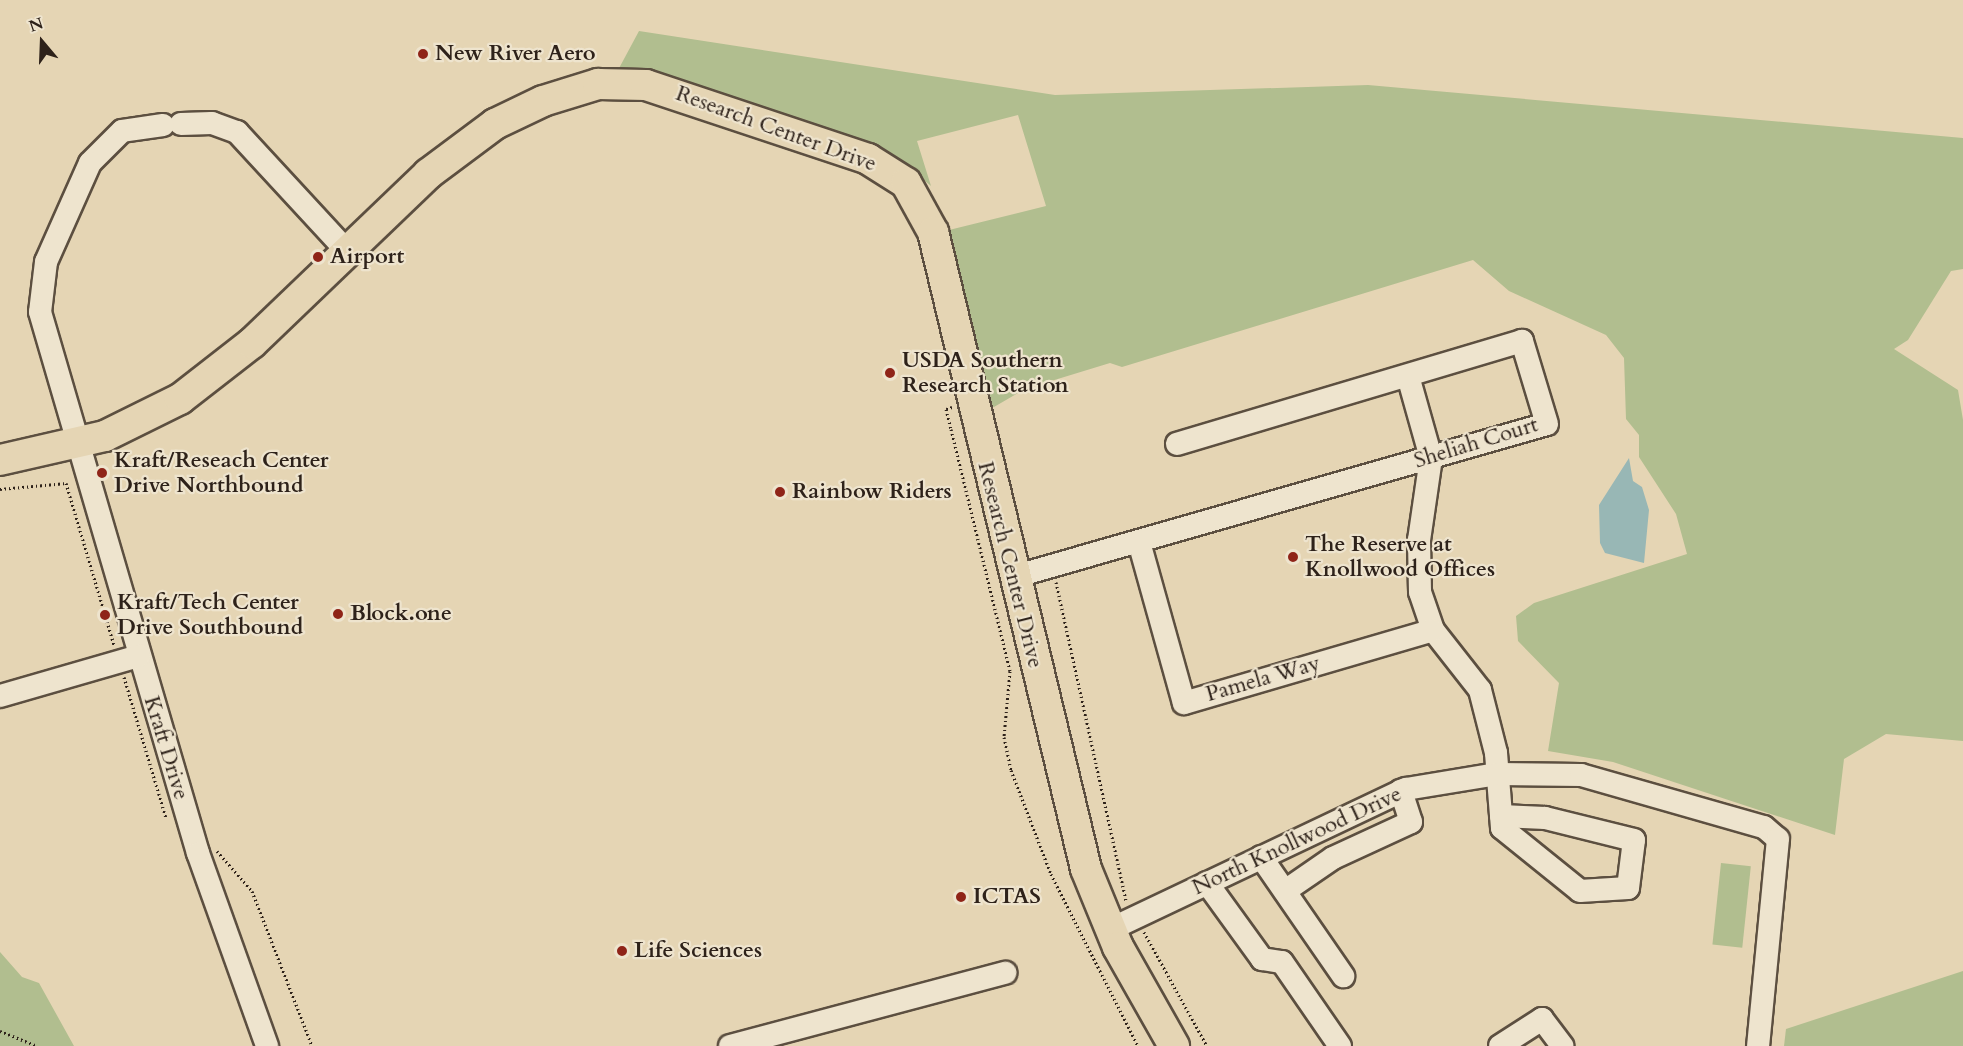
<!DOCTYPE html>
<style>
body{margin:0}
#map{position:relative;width:1963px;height:1046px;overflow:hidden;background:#e5d5b4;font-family:Cardo,serif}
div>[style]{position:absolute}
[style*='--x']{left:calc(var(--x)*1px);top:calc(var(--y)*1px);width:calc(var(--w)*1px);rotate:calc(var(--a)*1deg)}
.green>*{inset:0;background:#b1be8f;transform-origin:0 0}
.water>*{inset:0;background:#98b7b5}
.path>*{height:3px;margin-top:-1.5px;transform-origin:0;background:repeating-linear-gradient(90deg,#2e221a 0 1.5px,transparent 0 4.5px)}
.roads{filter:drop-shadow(2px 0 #5c4f40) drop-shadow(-2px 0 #5c4f40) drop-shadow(0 2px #5c4f40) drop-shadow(0 -2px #5c4f40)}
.minor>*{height:22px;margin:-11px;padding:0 11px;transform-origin:11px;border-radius:11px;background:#eee4ce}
.major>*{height:30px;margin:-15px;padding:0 15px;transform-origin:15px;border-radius:15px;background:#e5d5b4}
.dots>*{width:16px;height:16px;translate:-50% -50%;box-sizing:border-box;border:3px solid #eee4ce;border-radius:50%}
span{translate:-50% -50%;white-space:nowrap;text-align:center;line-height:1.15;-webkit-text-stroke:4.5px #eee4ce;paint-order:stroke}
.poi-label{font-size:22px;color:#2e221a;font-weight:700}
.left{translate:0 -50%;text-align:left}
.street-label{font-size:22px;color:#2e221a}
.north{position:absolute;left:12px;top:12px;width:60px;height:60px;-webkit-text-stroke:4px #eee4ce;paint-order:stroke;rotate:341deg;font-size:16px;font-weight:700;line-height:24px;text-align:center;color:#2e221a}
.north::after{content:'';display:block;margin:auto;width:21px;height:27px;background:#2e221a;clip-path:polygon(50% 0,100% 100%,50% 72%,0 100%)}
</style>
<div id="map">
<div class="green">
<div style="clip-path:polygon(639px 31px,1055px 95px,1368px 85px,1963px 138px,1963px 269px,1951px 271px,1908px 340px,1894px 349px,1958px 390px,1963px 420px,1963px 741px,1886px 734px,1844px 759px,1835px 835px,1613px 762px,1548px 751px,1559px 683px,1518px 641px,1516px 616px,1534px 603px,1687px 554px,1676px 514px,1639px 457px,1639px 435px,1626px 419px,1624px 358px,1606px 335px,1509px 291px,1473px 260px,1122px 367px,1110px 363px,1025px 389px,994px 407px,986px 403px,945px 231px,1046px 206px,1018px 115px,917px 141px,931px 186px,905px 164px,856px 139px,659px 73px,617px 72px)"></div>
<div style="left:1721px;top:863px;width:30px;height:82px;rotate:6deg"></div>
<div style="clip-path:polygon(0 952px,22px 977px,39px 983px,74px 1046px,0 1046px)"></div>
<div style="clip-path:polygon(1963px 971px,1963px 1046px,1784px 1046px,1786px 1029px)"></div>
</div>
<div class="water">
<div style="clip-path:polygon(1629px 458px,1633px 481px,1642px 487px,1649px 510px,1644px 563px,1605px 553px,1600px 543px,1599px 505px)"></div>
</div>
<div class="path">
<div style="--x:952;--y:407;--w:6;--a:162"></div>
<div style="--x:946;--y:409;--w:21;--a:76"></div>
<div style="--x:951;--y:429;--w:249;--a:76.3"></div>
<div style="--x:1010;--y:671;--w:66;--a:95.2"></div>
<div style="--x:1004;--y:737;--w:34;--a:78"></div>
<div style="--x:1011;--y:770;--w:111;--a:69"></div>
<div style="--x:1051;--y:874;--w:193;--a:63.2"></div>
<div style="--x:66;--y:483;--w:169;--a:73.5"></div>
<div style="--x:0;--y:489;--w:67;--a:-5.1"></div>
<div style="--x:1056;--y:582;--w:327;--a:77.6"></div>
<div style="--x:124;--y:677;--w:147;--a:73.4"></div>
<div style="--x:217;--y:851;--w:53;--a:48.8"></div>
<div style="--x:252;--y:891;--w:166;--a:68.8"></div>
<div style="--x:1144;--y:932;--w:130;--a:61.1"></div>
<div style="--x:0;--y:1031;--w:40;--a:22"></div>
</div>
<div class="roads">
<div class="minor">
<div style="--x:181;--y:124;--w:31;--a:-2"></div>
<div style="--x:212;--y:123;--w:27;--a:20"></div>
<div style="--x:237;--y:132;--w:161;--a:47.3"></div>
<div style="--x:163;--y:125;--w:41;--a:171.7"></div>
<div style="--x:122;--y:131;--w:45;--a:135"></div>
<div style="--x:90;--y:163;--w:108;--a:114"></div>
<div style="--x:46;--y:262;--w:50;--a:96.8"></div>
<div style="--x:40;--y:312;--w:564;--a:73.72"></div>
<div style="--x:198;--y:853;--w:205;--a:70.3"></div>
<div style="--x:1408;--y:376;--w:85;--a:74.3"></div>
<div style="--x:1431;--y:458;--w:83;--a:98.3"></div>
<div style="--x:1419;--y:540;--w:52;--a:88.9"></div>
<div style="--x:1420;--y:592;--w:40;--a:71.1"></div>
<div style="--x:1433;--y:630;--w:76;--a:51.9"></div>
<div style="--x:1480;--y:690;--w:65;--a:75.7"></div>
<div style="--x:1496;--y:753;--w:75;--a:85.4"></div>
<div style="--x:1502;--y:828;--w:100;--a:38.9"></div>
<div style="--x:1580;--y:891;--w:48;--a:-3.6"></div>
<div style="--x:1628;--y:888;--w:48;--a:-82.9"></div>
<div style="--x:1634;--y:840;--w:92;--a:-166.1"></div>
<div style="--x:1545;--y:818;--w:44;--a:-177.4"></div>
<div style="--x:1139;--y:542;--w:167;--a:74.4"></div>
<div style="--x:1184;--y:703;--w:259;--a:-16.3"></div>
<div style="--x:1013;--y:577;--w:555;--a:-15.99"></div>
<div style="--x:1547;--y:424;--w:87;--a:-106.8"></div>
<div style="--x:1522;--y:341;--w:360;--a:163.4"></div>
<div style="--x:0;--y:696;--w:145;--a:-16.1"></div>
<div style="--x:1261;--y:857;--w:145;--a:55.4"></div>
<div style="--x:1207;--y:883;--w:94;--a:54.1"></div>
<div style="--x:1262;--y:959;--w:20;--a:9"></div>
<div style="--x:1282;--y:962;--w:102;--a:55.4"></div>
<div style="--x:1285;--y:891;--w:58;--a:-34.5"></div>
<div style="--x:1333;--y:858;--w:86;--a:-24.8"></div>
<div style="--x:1411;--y:822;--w:33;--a:-108"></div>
<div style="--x:1111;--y:929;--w:327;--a:-25.4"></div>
<div style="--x:1406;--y:789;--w:93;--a:-9.3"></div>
<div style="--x:1498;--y:774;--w:83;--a:0.7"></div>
<div style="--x:1581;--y:775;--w:190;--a:15.9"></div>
<div style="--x:1764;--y:827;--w:18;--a:41"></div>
<div style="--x:1778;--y:839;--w:208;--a:95.5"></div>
<div style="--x:730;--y:1046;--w:285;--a:-14.9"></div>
<div style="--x:1500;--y:1046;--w:50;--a:-32.7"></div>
<div style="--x:1542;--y:1019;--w:34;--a:53"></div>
</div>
<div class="major">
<div style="--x:0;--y:460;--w:108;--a:-12.9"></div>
<div style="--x:105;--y:436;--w:84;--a:-26.3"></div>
<div style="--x:180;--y:399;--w:91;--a:-37.9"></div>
<div style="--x:252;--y:343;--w:244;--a:-43.8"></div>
<div style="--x:428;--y:174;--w:84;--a:-36.7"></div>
<div style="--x:495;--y:124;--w:53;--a:-25.6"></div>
<div style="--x:543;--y:101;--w:58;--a:-17.2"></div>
<div style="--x:598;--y:84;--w:48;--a:1.2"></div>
<div style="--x:646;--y:85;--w:234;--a:18.4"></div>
<div style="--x:868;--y:159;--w:45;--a:32.3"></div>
<div style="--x:906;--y:183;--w:56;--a:61.1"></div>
<div style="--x:933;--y:232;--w:655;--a:76.49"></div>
<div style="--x:1086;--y:869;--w:84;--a:67.7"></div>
<div style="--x:1118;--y:947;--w:114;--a:60.5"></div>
</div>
</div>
<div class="dots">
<div style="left:423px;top:54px;background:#8f2418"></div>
<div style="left:318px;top:257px;background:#8f2418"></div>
<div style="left:890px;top:373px;background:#8f2418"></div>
<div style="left:102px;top:473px;background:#8f2418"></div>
<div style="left:780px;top:492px;background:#8f2418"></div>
<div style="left:1293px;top:557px;background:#8f2418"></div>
<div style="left:338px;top:614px;background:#8f2418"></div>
<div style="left:105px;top:615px;background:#8f2418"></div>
<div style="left:961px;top:897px;background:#8f2418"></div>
<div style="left:622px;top:951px;background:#8f2418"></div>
</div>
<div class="poi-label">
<span class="left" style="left:435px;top:54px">New River Aero</span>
<span class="left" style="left:330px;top:257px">Airport</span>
<span class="left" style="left:902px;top:373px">USDA Southern<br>Research Station</span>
<span class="left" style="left:114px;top:473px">Kraft/Reseach Center<br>Drive Northbound</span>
<span class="left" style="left:792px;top:492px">Rainbow Riders</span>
<span class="left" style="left:1305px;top:557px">The Reserve at<br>Knollwood Offices</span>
<span class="left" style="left:117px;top:615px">Kraft/Tech Center<br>Drive Southbound</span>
<span class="left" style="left:350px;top:614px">Block.one</span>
<span class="left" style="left:973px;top:897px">ICTAS</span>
<span class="left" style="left:634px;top:951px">Life Sciences</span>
</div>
<div class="street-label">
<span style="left:776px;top:129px;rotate:20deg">Research Center Drive</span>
<span style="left:1476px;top:443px;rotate:-17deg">Sheliah Court</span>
<span style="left:1010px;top:565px;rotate:76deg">Research Center Drive</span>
<span style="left:1263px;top:679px;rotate:-16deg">Pamela Way</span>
<span style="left:166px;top:748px;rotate:73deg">Kraft Drive</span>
<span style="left:1297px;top:841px;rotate:-25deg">North Knollwood Drive</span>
</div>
<div class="north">N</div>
</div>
